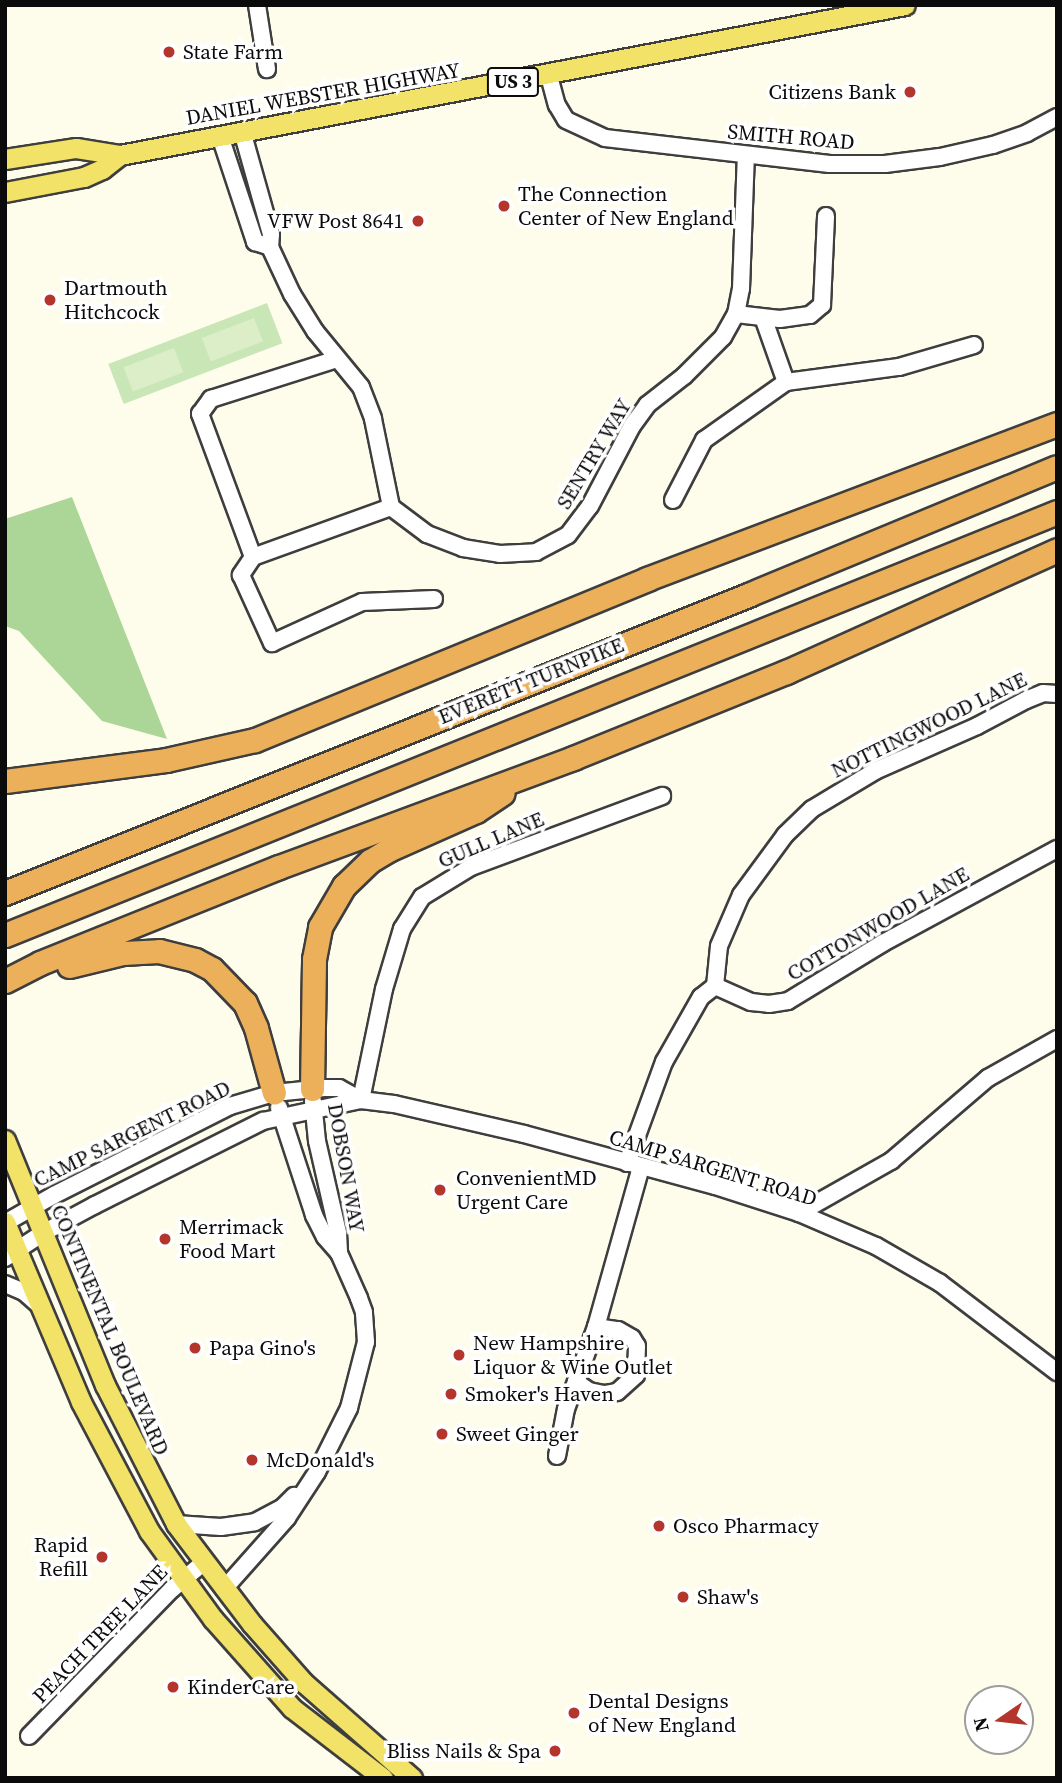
<!DOCTYPE html>
<style>
body{margin:0}
#map{position:relative;width:1062px;height:1783px;overflow:hidden;background:#fefdeb;font-family:"Source Serif 4",serif}
div>[style]{position:absolute}
[style*='--x']{left:calc(var(--x)*1px);top:calc(var(--y)*1px);width:calc(var(--w)*1px);rotate:calc(var(--a)*1deg)}
.green>*{inset:0;background:#c9e6b7;transform-origin:0 0}
.forest>*{inset:0;background:#abd697}
.pitch>*{inset:0;background:#dceec8;transform-origin:0 0}
.roads{filter:drop-shadow(2px 0 #3e3e3e) drop-shadow(-2px 0 #3e3e3e) drop-shadow(0 2px #3e3e3e) drop-shadow(0 -2px #3e3e3e)}
.minor>*{height:16px;margin:-8px;padding:0 8px;transform-origin:8px;border-radius:8px;background:#fff}
.major>*{height:19px;margin:-9.5px;padding:0 9.5px;transform-origin:9.5px;border-radius:9.5px;background:#f2e267}
.highway>*{height:23px;margin:-11.5px;padding:0 11.5px;transform-origin:11.5px;border-radius:11.5px;background:#edb05a}
.dots>*{width:19px;height:19px;translate:-50% -50%;box-sizing:border-box;border:4px solid #fff;border-radius:50%}
span{translate:-50% -50%;white-space:nowrap;text-align:center;line-height:1.15;-webkit-text-stroke:7px #fff;paint-order:stroke}
.shield-label span{padding:2px 5px;background:#fff;border:2px solid;border-radius:5px;-webkit-text-stroke-width:0}
.shield-label{font-size:19px;color:#0b0b0b;font-weight:700}
.poi-label{font-size:21px;color:#0b0b0b}
.left{translate:0 -50%;text-align:left}
.right{translate:-100% -50%;text-align:right}
.street-label{font-size:21px;color:#0b0b0b}
.frame{position:absolute;inset:0;border:7px solid #0b0b0b;pointer-events:none}
.north{position:absolute;left:964px;top:1685px;width:70px;height:70px;box-sizing:border-box;background:#fff;border:2px solid #9d9d9d;border-radius:50%;rotate:256deg;font-size:19px;font-weight:700;line-height:28px;text-align:center;color:#0b0b0b}
.north::after{content:'';display:block;margin:auto;width:24px;height:32px;background:#b4352b;clip-path:polygon(50% 0,100% 100%,50% 72%,0 100%)}
</style>
<div id="map">
<div class="green">
<div style="left:267px;top:303px;width:43px;height:170px;rotate:69deg"></div>
</div>
<div class="forest">
<div style="clip-path:polygon(72px 497px,167px 739px,102px 721px,19px 631px,5px 626px,5px 519px)"></div>
</div>
<div class="pitch">
<div style="left:254px;top:318px;width:25px;height:56px;rotate:69deg"></div>
<div style="left:174px;top:348px;width:26px;height:54px;rotate:69deg"></div>
</div>
<div class="roads">
<div class="minor">
<div style="--x:257;--y:5;--w:65;--a:81.1"></div>
<div style="--x:549;--y:76;--w:30;--a:75"></div>
<div style="--x:557;--y:105;--w:17;--a:59"></div>
<div style="--x:566;--y:120;--w:43;--a:24.8"></div>
<div style="--x:605;--y:138;--w:226;--a:6.6"></div>
<div style="--x:830;--y:164;--w:55;--a:0"></div>
<div style="--x:885;--y:164;--w:55;--a:-7.3"></div>
<div style="--x:940;--y:157;--w:54;--a:-12.8"></div>
<div style="--x:993;--y:145;--w:36;--a:-19"></div>
<div style="--x:1027;--y:133;--w:34;--a:-28"></div>
<div style="--x:242;--y:131;--w:107;--a:74.3"></div>
<div style="--x:271;--y:234;--w:13;--a:94"></div>
<div style="--x:270;--y:247;--w:52;--a:64.9"></div>
<div style="--x:292;--y:294;--w:44;--a:58.1"></div>
<div style="--x:315;--y:331;--w:72;--a:50.6"></div>
<div style="--x:361;--y:387;--w:34;--a:69"></div>
<div style="--x:373;--y:419;--w:90;--a:78.4"></div>
<div style="--x:391;--y:507;--w:45;--a:36.9"></div>
<div style="--x:427;--y:534;--w:39;--a:21"></div>
<div style="--x:463;--y:548;--w:37;--a:9"></div>
<div style="--x:500;--y:554;--w:36;--a:-3"></div>
<div style="--x:536;--y:552;--w:36;--a:-28"></div>
<div style="--x:568;--y:535;--w:36;--a:-53"></div>
<div style="--x:590;--y:506;--w:90;--a:-62.3"></div>
<div style="--x:632;--y:426;--w:26;--a:-54"></div>
<div style="--x:647;--y:405;--w:47;--a:-38.1"></div>
<div style="--x:684;--y:376;--w:55;--a:-45"></div>
<div style="--x:723;--y:337;--w:26;--a:-61"></div>
<div style="--x:736;--y:314;--w:25;--a:-79"></div>
<div style="--x:741;--y:289;--w:134;--a:-87.9"></div>
<div style="--x:220;--y:136;--w:112;--a:71.7"></div>
<div style="--x:255;--y:242;--w:16;--a:18"></div>
<div style="--x:736;--y:314;--w:44;--a:6.5"></div>
<div style="--x:780;--y:319;--w:30;--a:-8"></div>
<div style="--x:810;--y:315;--w:16;--a:-40"></div>
<div style="--x:822;--y:305;--w:89;--a:-87.4"></div>
<div style="--x:764;--y:320;--w:66;--a:70.5"></div>
<div style="--x:673;--y:500;--w:68;--a:-62.7"></div>
<div style="--x:704;--y:440;--w:100;--a:-35.3"></div>
<div style="--x:786;--y:382;--w:114;--a:-7.6"></div>
<div style="--x:899;--y:367;--w:78;--a:-16.3"></div>
<div style="--x:391;--y:507;--w:147;--a:160.1"></div>
<div style="--x:253;--y:557;--w:22;--a:124"></div>
<div style="--x:241;--y:575;--w:75;--a:65.5"></div>
<div style="--x:272;--y:643;--w:99;--a:-24.5"></div>
<div style="--x:362;--y:602;--w:72;--a:-2.4"></div>
<div style="--x:253;--y:557;--w:153;--a:-110.3"></div>
<div style="--x:200;--y:414;--w:19;--a:-54"></div>
<div style="--x:211;--y:399;--w:132;--a:-17.6"></div>
<div style="--x:715;--y:986;--w:39;--a:24"></div>
<div style="--x:751;--y:1002;--w:18;--a:6"></div>
<div style="--x:769;--y:1004;--w:19;--a:-9"></div>
<div style="--x:788;--y:1001;--w:111;--a:-31.4"></div>
<div style="--x:883;--y:943;--w:198;--a:-28.4"></div>
<div style="--x:361;--y:1100;--w:113;--a:-78.3"></div>
<div style="--x:384;--y:989;--w:63;--a:-73.3"></div>
<div style="--x:402;--y:929;--w:38;--a:-58"></div>
<div style="--x:422;--y:897;--w:57;--a:-31.5"></div>
<div style="--x:471;--y:867;--w:204;--a:-20.4"></div>
<div style="--x:313;--y:1101;--w:40;--a:84.3"></div>
<div style="--x:317;--y:1141;--w:94;--a:77.1"></div>
<div style="--x:338;--y:1233;--w:20;--a:87"></div>
<div style="--x:627;--y:1163;--w:108;--a:-69.9"></div>
<div style="--x:664;--y:1062;--w:75;--a:-60.4"></div>
<div style="--x:701;--y:997;--w:18;--a:-38"></div>
<div style="--x:715;--y:986;--w:40;--a:-84.3"></div>
<div style="--x:719;--y:946;--w:56;--a:-66.7"></div>
<div style="--x:741;--y:895;--w:74;--a:-53.7"></div>
<div style="--x:785;--y:835;--w:37;--a:-44"></div>
<div style="--x:812;--y:809;--w:74;--a:-31.1"></div>
<div style="--x:875;--y:771;--w:111;--a:-23.8"></div>
<div style="--x:977;--y:726;--w:55;--a:-28"></div>
<div style="--x:1026;--y:700;--w:18;--a:-22"></div>
<div style="--x:1043;--y:693;--w:14;--a:4"></div>
<div style="--x:799;--y:1213;--w:106;--a:-29.5"></div>
<div style="--x:891;--y:1161;--w:128;--a:-40.6"></div>
<div style="--x:988;--y:1078;--w:79;--a:-29.5"></div>
<div style="--x:5;--y:1223;--w:56;--a:-29.7"></div>
<div style="--x:54;--y:1195;--w:197;--a:-26.8"></div>
<div style="--x:230;--y:1106;--w:46;--a:-16.5"></div>
<div style="--x:274;--y:1093;--w:50;--a:-5.7"></div>
<div style="--x:324;--y:1088;--w:15;--a:0"></div>
<div style="--x:339;--y:1088;--w:25;--a:29"></div>
<div style="--x:5;--y:1258;--w:45;--a:-33.3"></div>
<div style="--x:43;--y:1233;--w:59;--a:-28.3"></div>
<div style="--x:95;--y:1205;--w:188;--a:-26.6"></div>
<div style="--x:263;--y:1121;--w:100;--a:-12.1"></div>
<div style="--x:361;--y:1100;--w:33;--a:7"></div>
<div style="--x:394;--y:1104;--w:133;--a:13"></div>
<div style="--x:524;--y:1134;--w:198;--a:15.2"></div>
<div style="--x:715;--y:1186;--w:88;--a:17.8"></div>
<div style="--x:799;--y:1213;--w:84;--a:23.2"></div>
<div style="--x:876;--y:1246;--w:74;--a:30"></div>
<div style="--x:940;--y:1283;--w:147;--a:37.3"></div>
<div style="--x:5;--y:1284;--w:21;--a:23"></div>
<div style="--x:24;--y:1292;--w:23;--a:41"></div>
<div style="--x:596;--y:1327;--w:22;--a:8"></div>
<div style="--x:618;--y:1330;--w:16;--a:30"></div>
<div style="--x:632;--y:1338;--w:9;--a:58"></div>
<div style="--x:637;--y:1346;--w:29;--a:92"></div>
<div style="--x:636;--y:1375;--w:25;--a:138"></div>
<div style="--x:617;--y:1392;--w:13;--a:171"></div>
<div style="--x:604;--y:1394;--w:15;--a:-169"></div>
<div style="--x:589;--y:1391;--w:16;--a:-145"></div>
<div style="--x:576;--y:1382;--w:59;--a:-70"></div>
<div style="--x:596;--y:1327;--w:166;--a:-74.3"></div>
<div style="--x:557;--y:1456;--w:48;--a:-79.2"></div>
<div style="--x:566;--y:1409;--w:29;--a:-70"></div>
<div style="--x:176;--y:1524;--w:45;--a:3.8"></div>
<div style="--x:221;--y:1527;--w:34;--a:-8"></div>
<div style="--x:255;--y:1522;--w:32;--a:-28"></div>
<div style="--x:283;--y:1507;--w:16;--a:-45"></div>
<div style="--x:224;--y:1589;--w:95;--a:-48.4"></div>
<div style="--x:287;--y:1518;--w:55;--a:-56.9"></div>
<div style="--x:317;--y:1472;--w:72;--a:-63.4"></div>
<div style="--x:349;--y:1408;--w:68;--a:-75.6"></div>
<div style="--x:366;--y:1342;--w:30;--a:-94"></div>
<div style="--x:364;--y:1312;--w:15;--a:-110"></div>
<div style="--x:359;--y:1298;--w:49;--a:-114"></div>
<div style="--x:339;--y:1253;--w:21;--a:-131"></div>
<div style="--x:325;--y:1237;--w:25;--a:-117"></div>
<div style="--x:314;--y:1215;--w:113;--a:-108.1"></div>
<div style="--x:29;--y:1736;--w:205;--a:-45.8"></div>
<div style="--x:172;--y:1589;--w:40;--a:-40"></div>
</div>
<div class="major">
<div style="--x:5;--y:159;--w:72;--a:-8.8"></div>
<div style="--x:76;--y:148;--w:45;--a:9"></div>
<div style="--x:120;--y:155;--w:799;--a:-10.82"></div>
<div style="--x:5;--y:192;--w:80;--a:-10.8"></div>
<div style="--x:84;--y:177;--w:20;--a:-24"></div>
<div style="--x:102;--y:169;--w:23;--a:-38"></div>
<div style="--x:5;--y:1140;--w:265;--a:67.8"></div>
<div style="--x:105;--y:1385;--w:156;--a:62.9"></div>
<div style="--x:176;--y:1524;--w:126;--a:52.8"></div>
<div style="--x:252;--y:1624;--w:79;--a:48.6"></div>
<div style="--x:304;--y:1683;--w:144;--a:41.3"></div>
<div style="--x:5;--y:1222;--w:195;--a:67.1"></div>
<div style="--x:81;--y:1402;--w:146;--a:62.2"></div>
<div style="--x:149;--y:1531;--w:109;--a:54"></div>
<div style="--x:213;--y:1619;--w:119;--a:48.4"></div>
<div style="--x:292;--y:1708;--w:115;--a:37.6"></div>
</div>
<div class="highway">
<div style="--x:5;--y:781;--w:162;--a:-7.4"></div>
<div style="--x:166;--y:760;--w:91;--a:-12.7"></div>
<div style="--x:255;--y:740;--w:424;--a:-22.3"></div>
<div style="--x:647;--y:579;--w:438;--a:-20.7"></div>
<div style="--x:5;--y:893;--w:801;--a:-21.85"></div>
<div style="--x:748;--y:595;--w:334;--a:-22.5"></div>
<div style="--x:5;--y:935;--w:1134;--a:-21.9"></div>
<div style="--x:69;--y:966;--w:56;--a:-13.5"></div>
<div style="--x:123;--y:953;--w:36;--a:-3"></div>
<div style="--x:159;--y:951;--w:37;--a:14"></div>
<div style="--x:195;--y:960;--w:19;--a:28"></div>
<div style="--x:212;--y:969;--w:47;--a:45.9"></div>
<div style="--x:245;--y:1003;--w:27;--a:66"></div>
<div style="--x:256;--y:1028;--w:67;--a:74.5"></div>
<div style="--x:5;--y:981;--w:39;--a:-27"></div>
<div style="--x:40;--y:963;--w:258;--a:-21.9"></div>
<div style="--x:279;--y:867;--w:314;--a:-20.3"></div>
<div style="--x:573;--y:758;--w:230;--a:-22"></div>
<div style="--x:786;--y:672;--w:297;--a:-24.2"></div>
<div style="--x:312;--y:1089;--w:130;--a:-89.1"></div>
<div style="--x:314;--y:959;--w:33;--a:-79"></div>
<div style="--x:320;--y:927;--w:48;--a:-59.7"></div>
<div style="--x:344;--y:886;--w:36;--a:-44"></div>
<div style="--x:370;--y:861;--w:21;--a:-31"></div>
<div style="--x:388;--y:850;--w:96;--a:-23.9"></div>
<div style="--x:476;--y:811;--w:32;--a:-34"></div>
</div>
</div>
<div class="dots">
<div style="left:169px;top:52px;background:#b4352b"></div>
<div style="left:910px;top:92px;background:#b4352b"></div>
<div style="left:504px;top:206px;background:#b4352b"></div>
<div style="left:418px;top:221px;background:#b4352b"></div>
<div style="left:50px;top:300px;background:#b4352b"></div>
<div style="left:440px;top:1190px;background:#b4352b"></div>
<div style="left:165px;top:1239px;background:#b4352b"></div>
<div style="left:195px;top:1348px;background:#b4352b"></div>
<div style="left:459px;top:1355px;background:#b4352b"></div>
<div style="left:451px;top:1394px;background:#b4352b"></div>
<div style="left:442px;top:1434px;background:#b4352b"></div>
<div style="left:252px;top:1460px;background:#b4352b"></div>
<div style="left:659px;top:1526px;background:#b4352b"></div>
<div style="left:102px;top:1557px;background:#b4352b"></div>
<div style="left:683px;top:1597px;background:#b4352b"></div>
<div style="left:173px;top:1687px;background:#b4352b"></div>
<div style="left:574px;top:1713px;background:#b4352b"></div>
<div style="left:555px;top:1751px;background:#b4352b"></div>
</div>
<div class="shield-label">
<span style="left:513px;top:82px">US 3</span>
</div>
<div class="poi-label">
<span class="left" style="left:183px;top:52px">State Farm</span>
<span class="right" style="left:896px;top:92px">Citizens Bank</span>
<span class="left" style="left:518px;top:206px">The Connection<br>Center of New England</span>
<span class="right" style="left:404px;top:221px">VFW Post 8641</span>
<span class="left" style="left:64px;top:300px">Dartmouth<br>Hitchcock</span>
<span class="left" style="left:456px;top:1190px">ConvenientMD<br>Urgent Care</span>
<span class="left" style="left:179px;top:1239px">Merrimack<br>Food Mart</span>
<span class="left" style="left:473px;top:1355px">New Hampshire<br>Liquor &amp; Wine Outlet</span>
<span class="left" style="left:209px;top:1348px">Papa Gino's</span>
<span class="left" style="left:465px;top:1394px">Smoker's Haven</span>
<span class="left" style="left:456px;top:1434px">Sweet Ginger</span>
<span class="left" style="left:266px;top:1460px">McDonald's</span>
<span class="left" style="left:673px;top:1526px">Osco Pharmacy</span>
<span class="right" style="left:88px;top:1557px">Rapid<br>Refill</span>
<span class="left" style="left:697px;top:1597px">Shaw's</span>
<span class="left" style="left:187px;top:1687px">KinderCare</span>
<span class="left" style="left:588px;top:1713px">Dental Designs<br>of New England</span>
<span class="right" style="left:541px;top:1751px">Bliss Nails &amp; Spa</span>
</div>
<div class="street-label">
<span style="left:323px;top:94px;rotate:-10deg">DANIEL WEBSTER HIGHWAY</span>
<span style="left:791px;top:137px;rotate:5deg">SMITH ROAD</span>
<span style="left:594px;top:454px;rotate:-59deg">SENTRY WAY</span>
<span style="left:531px;top:681px;rotate:-22deg">EVERETT TURNPIKE</span>
<span style="left:929px;top:725px;rotate:-26deg">NOTTINGWOOD LANE</span>
<span style="left:491px;top:840px;rotate:-23deg">GULL LANE</span>
<span style="left:878px;top:924px;rotate:-30deg">COTTONWOOD LANE</span>
<span style="left:132px;top:1134px;rotate:-26deg">CAMP SARGENT ROAD</span>
<span style="left:346px;top:1168px;rotate:80deg">DOBSON WAY</span>
<span style="left:713px;top:1168px;rotate:17deg">CAMP SARGENT ROAD</span>
<span style="left:110px;top:1330px;rotate:67deg">CONTINENTAL BOULEVARD</span>
<span style="left:100px;top:1634px;rotate:-46deg">PEACH TREE LANE</span>
</div>
<div class="frame"></div>
<div class="north">N</div>
</div>
